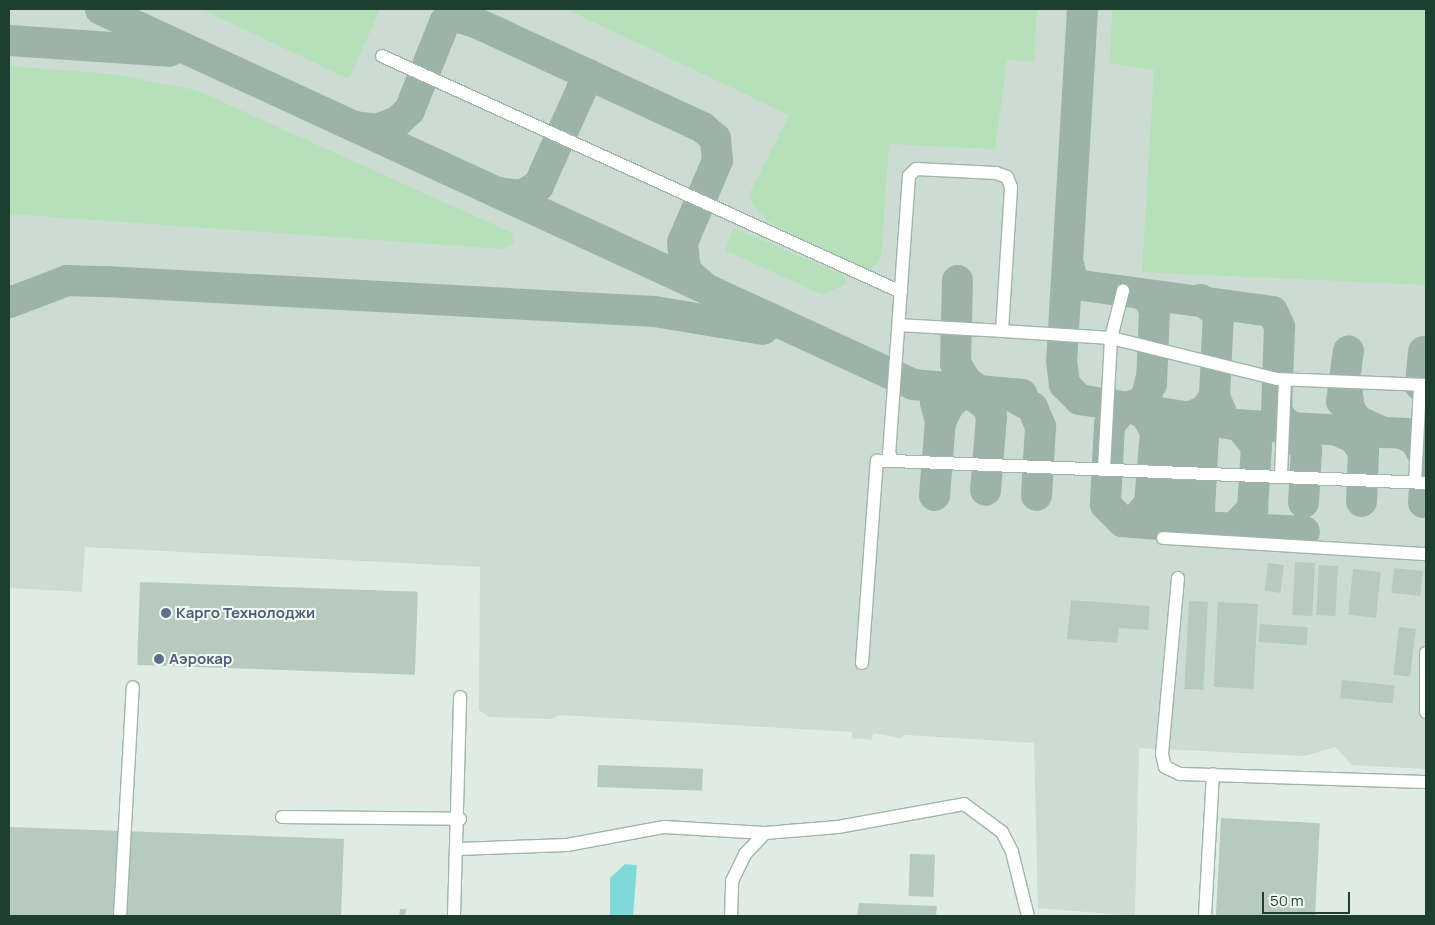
<!DOCTYPE html>
<meta charset="utf-8">
<style>
body{margin:0}
#map{position:relative;width:1435px;height:925px;overflow:hidden;background:#dfece4;font-family:Manrope,sans-serif}
div>[style]{position:absolute}
[style*='--x']{left:calc(var(--x)*1px);top:calc(var(--y)*1px);width:calc(var(--w)*1px);rotate:calc(var(--a)*1deg)}
.built>*{inset:0;background:#cddcd3}
.green>*{inset:0;background:#b5e0ba}
.water>*{inset:0;background:#80d9d8}
.taxiway>*{height:31px;margin:-15.5px;padding:0 15.5px;transform-origin:15.5px;border-radius:15.5px;background:#9cb3a8}
.building>*{inset:0;background:#b7cabf;transform-origin:0 0}
.roads{filter:drop-shadow(1px 0 #a1b4aa) drop-shadow(-1px 0 #a1b4aa) drop-shadow(0 1px #a1b4aa) drop-shadow(0 -1px #a1b4aa)}
.minor>*{height:12px;margin:-6px;padding:0 6px;transform-origin:6px;border-radius:6px;background:#fff}
.dots>*{width:14px;height:14px;translate:-50% -50%;box-sizing:border-box;border:2px solid #f0f8f3;border-radius:50%}
span{translate:-50% -50%;white-space:nowrap;text-align:center;line-height:1.15;-webkit-text-stroke:4px #f0f8f3;paint-order:stroke}
.service-label{font-size:15px;color:#4e5e75;font-weight:700}
.left{translate:0 -50%;text-align:left}
.frame{position:absolute;inset:0;border:10px solid #1e3e30;pointer-events:none}
.scale{position:absolute;left:1262px;top:892px;width:88px;height:22px;box-sizing:border-box;border:2px solid #1e3e30;border-top:0;padding-left:6px;font-size:15px;line-height:18px;white-space:nowrap;color:#1e3e30;-webkit-text-stroke:4px #f0f8f3;paint-order:stroke}
</style>
<div id="map">
<div class="built">
<div style="clip-path:polygon(9px 9px,1426px 9px,1426px 769px,1352px 765px,1335px 747px,1305px 756px,1139px 748px,1135px 916px,1038px 908px,1034px 743px,906px 735px,899px 738px,873px 733px,872px 740px,852px 738px,852px 732px,559px 715px,551px 719px,489px 717px,479px 710px,480px 567px,85px 547px,82px 592px,9px 588px)"></div>
</div>
<div class="green">
<div style="clip-path:polygon(201px 9px,380px 9px,349px 79px)"></div>
<div style="clip-path:polygon(566px 9px,1037px 9px,1034px 62px,1007px 60px,995px 149px,889px 144px,881px 258px,869px 271px,768px 222px,751px 202px,749px 194px,789px 115px)"></div>
<div style="clip-path:polygon(1112px 9px,1426px 9px,1426px 285px,1142px 272px,1154px 70px,1110px 63px)"></div>
<div style="clip-path:polygon(9px 66px,112px 74px,196px 90px,512px 233px,514px 242px,504px 249px,9px 214px)"></div>
<div style="clip-path:polygon(734px 228px,843px 275px,847px 283px,823px 295px,725px 250px)"></div>
</div>
<div class="water">
<div style="clip-path:polygon(625px 864px,637px 865px,633px 916px,610px 916px,610px 878px)"></div>
</div>
<div class="taxiway">
<div style="--x:100;--y:9;--w:895;--a:24.76"></div>
<div style="--x:913;--y:384;--w:109;--a:5.2"></div>
<div style="--x:1082;--y:9;--w:352;--a:93.4"></div>
<div style="--x:1061;--y:360;--w:24;--a:83"></div>
<div style="--x:1064;--y:384;--w:21;--a:45"></div>
<div style="--x:1079;--y:399;--w:156;--a:9.2"></div>
<div style="--x:1233;--y:424;--w:193;--a:3"></div>
<div style="--x:9;--y:40;--w:160;--a:3.9"></div>
<div style="--x:355;--y:126;--w:21;--a:8"></div>
<div style="--x:376;--y:129;--w:22;--a:-21"></div>
<div style="--x:397;--y:121;--w:16;--a:-43"></div>
<div style="--x:409;--y:110;--w:95;--a:-68.3"></div>
<div style="--x:444;--y:22;--w:13;--a:-29"></div>
<div style="--x:455;--y:16;--w:21;--a:17"></div>
<div style="--x:475;--y:22;--w:250;--a:24.8"></div>
<div style="--x:702;--y:127;--w:17;--a:40"></div>
<div style="--x:715;--y:138;--w:22;--a:85"></div>
<div style="--x:717;--y:160;--w:89;--a:113.1"></div>
<div style="--x:682;--y:242;--w:28;--a:84"></div>
<div style="--x:685;--y:270;--w:25;--a:42"></div>
<div style="--x:497;--y:192;--w:24;--a:7"></div>
<div style="--x:521;--y:195;--w:20;--a:-30"></div>
<div style="--x:538;--y:185;--w:122;--a:-65.8"></div>
<div style="--x:1068;--y:264;--w:16;--a:76"></div>
<div style="--x:1072;--y:280;--w:11;--a:27"></div>
<div style="--x:1082;--y:285;--w:192;--a:7.8"></div>
<div style="--x:1272;--y:311;--w:17;--a:65"></div>
<div style="--x:1279;--y:326;--w:85;--a:92"></div>
<div style="--x:1276;--y:411;--w:16;--a:52"></div>
<div style="--x:1286;--y:424;--w:15;--a:20"></div>
<div style="--x:957;--y:280;--w:83;--a:91.4"></div>
<div style="--x:955;--y:363;--w:21;--a:59"></div>
<div style="--x:966;--y:381;--w:21;--a:37"></div>
<div style="--x:1139;--y:293;--w:11;--a:27"></div>
<div style="--x:1149;--y:298;--w:14;--a:69"></div>
<div style="--x:1154;--y:311;--w:73;--a:92.4"></div>
<div style="--x:1200;--y:299;--w:23;--a:38"></div>
<div style="--x:1218;--y:313;--w:83;--a:92.8"></div>
<div style="--x:1214;--y:396;--w:21;--a:67"></div>
<div style="--x:9;--y:302;--w:62;--a:-20.8"></div>
<div style="--x:67;--y:280;--w:38;--a:2"></div>
<div style="--x:105;--y:281;--w:550;--a:3.13"></div>
<div style="--x:654;--y:311;--w:110;--a:9.4"></div>
<div style="--x:1151;--y:376;--w:25;--a:104"></div>
<div style="--x:1145;--y:400;--w:25;--a:159"></div>
<div style="--x:1122;--y:409;--w:20;--a:131"></div>
<div style="--x:1109;--y:424;--w:80;--a:92.9"></div>
<div style="--x:1105;--y:504;--w:24;--a:45"></div>
<div style="--x:1122;--y:521;--w:49;--a:4.7"></div>
<div style="--x:1345;--y:380;--w:29;--a:82"></div>
<div style="--x:1349;--y:409;--w:14;--a:54"></div>
<div style="--x:1357;--y:420;--w:29;--a:25"></div>
<div style="--x:1420;--y:385;--w:34;--a:-85"></div>
<div style="--x:1008;--y:394;--w:27;--a:28"></div>
<div style="--x:1032;--y:407;--w:21;--a:67"></div>
<div style="--x:1040;--y:426;--w:69;--a:93.3"></div>
<div style="--x:1341;--y:401;--w:51;--a:-82.2"></div>
<div style="--x:1132;--y:406;--w:17;--a:33"></div>
<div style="--x:1146;--y:415;--w:18;--a:61"></div>
<div style="--x:1155;--y:431;--w:72;--a:94.8"></div>
<div style="--x:1149;--y:503;--w:25;--a:130"></div>
<div style="--x:1156;--y:412;--w:29;--a:36"></div>
<div style="--x:1179;--y:429;--w:75;--a:93.8"></div>
<div style="--x:940;--y:421;--w:20;--a:-63"></div>
<div style="--x:949;--y:403;--w:15;--a:-37"></div>
<div style="--x:961;--y:394;--w:9;--a:-6"></div>
<div style="--x:970;--y:393;--w:21;--a:37"></div>
<div style="--x:987;--y:406;--w:11;--a:68"></div>
<div style="--x:991;--y:416;--w:74;--a:94.6"></div>
<div style="--x:1287;--y:428;--w:29;--a:49"></div>
<div style="--x:1306;--y:450;--w:52;--a:93.3"></div>
<div style="--x:1339;--y:431;--w:17;--a:25"></div>
<div style="--x:1354;--y:438;--w:16;--a:55"></div>
<div style="--x:1363;--y:451;--w:50;--a:92.3"></div>
<div style="--x:1402;--y:433;--w:15;--a:28"></div>
<div style="--x:1415;--y:440;--w:24;--a:62"></div>
<div style="--x:934;--y:495;--w:74;--a:-85.4"></div>
<div style="--x:940;--y:421;--w:20;--a:-105"></div>
<div style="--x:1423;--y:502;--w:39;--a:-86"></div>
<div style="--x:1156;--y:515;--w:23;--a:25"></div>
<div style="--x:1177;--y:525;--w:15;--a:-20"></div>
<div style="--x:1191;--y:520;--w:13;--a:-51"></div>
<div style="--x:1199;--y:510;--w:73;--a:-86.9"></div>
<div style="--x:1203;--y:437;--w:26;--a:-129"></div>
<div style="--x:1187;--y:417;--w:18;--a:-22"></div>
<div style="--x:1204;--y:410;--w:17;--a:-54"></div>
<div style="--x:1177;--y:525;--w:127;--a:2.7"></div>
<div style="--x:1233;--y:528;--w:28;--a:-46"></div>
<div style="--x:1252;--y:508;--w:62;--a:-86.3"></div>
<div style="--x:1256;--y:446;--w:28;--a:-129"></div>
</div>
<div class="building">
<div style="left:1295px;top:562px;width:20px;height:53px;rotate:3deg"></div>
<div style="left:1268px;top:563px;width:16px;height:28px;rotate:7deg"></div>
<div style="left:1319px;top:565px;width:19px;height:50px;rotate:3deg"></div>
<div style="left:1394px;top:568px;width:29px;height:25px;rotate:6deg"></div>
<div style="left:1353px;top:569px;width:28px;height:46px;rotate:6deg"></div>
<div style="left:140px;top:582px;width:278px;height:83px;rotate:2deg"></div>
<div style="clip-path:polygon(1071px 600px,1150px 606px,1148px 630px,1119px 628px,1117px 643px,1067px 639px)"></div>
<div style="left:1189px;top:601px;width:19px;height:88px;rotate:3deg"></div>
<div style="left:1218px;top:602px;width:40px;height:85px;rotate:3deg"></div>
<div style="left:1260px;top:624px;width:48px;height:18px;rotate:4deg"></div>
<div style="left:1399px;top:627px;width:17px;height:48px;rotate:7deg"></div>
<div style="left:1342px;top:680px;width:53px;height:18px;rotate:6deg"></div>
<div style="left:598px;top:765px;width:105px;height:22px;rotate:2deg"></div>
<div style="left:1221px;top:818px;width:99px;height:98px;rotate:3deg"></div>
<div style="clip-path:polygon(9px 827px,344px 839px,341px 916px,9px 916px)"></div>
<div style="left:910px;top:854px;width:25px;height:42px;rotate:2deg"></div>
<div style="clip-path:polygon(859px 903px,937px 906px,936px 916px,857px 916px)"></div>
<div style="clip-path:polygon(400px 909px,406px 909px,405px 916px,399px 916px)"></div>
</div>
<div class="roads">
<div class="minor">
<div style="--x:382;--y:56;--w:570;--a:24.45"></div>
<div style="--x:899;--y:325;--w:103;--a:3.3"></div>
<div style="--x:1426;--y:385;--w:149;--a:-177.7"></div>
<div style="--x:1277;--y:379;--w:171;--a:-166.1"></div>
<div style="--x:1111;--y:338;--w:109;--a:-176.3"></div>
<div style="--x:1002;--y:331;--w:144;--a:-86.4"></div>
<div style="--x:1011;--y:187;--w:11;--a:-112"></div>
<div style="--x:1007;--y:177;--w:12;--a:-160"></div>
<div style="--x:996;--y:173;--w:80;--a:-177.1"></div>
<div style="--x:916;--y:169;--w:10;--a:135"></div>
<div style="--x:909;--y:176;--w:278;--a:94.1"></div>
<div style="--x:889;--y:453;--w:9;--a:63"></div>
<div style="--x:893;--y:461;--w:533;--a:2.36"></div>
<div style="--x:1104;--y:468;--w:130;--a:-86.9"></div>
<div style="--x:1111;--y:338;--w:49;--a:-75.7"></div>
<div style="--x:1281;--y:475;--w:95;--a:-87.6"></div>
<div style="--x:1415;--y:482;--w:97;--a:-87"></div>
<div style="--x:1163;--y:538;--w:263;--a:3.5"></div>
<div style="--x:1178;--y:578;--w:177;--a:95.2"></div>
<div style="--x:1162;--y:754;--w:13;--a:77"></div>
<div style="--x:1165;--y:767;--w:17;--a:25"></div>
<div style="--x:1180;--y:774;--w:246;--a:1.9"></div>
<div style="--x:1426;--y:653;--w:59;--a:90"></div>
<div style="--x:862;--y:663;--w:203;--a:-85.8"></div>
<div style="--x:877;--y:461;--w:16;--a:0"></div>
<div style="--x:282;--y:817;--w:178;--a:0.6"></div>
<div style="--x:458;--y:849;--w:109;--a:-2.1"></div>
<div style="--x:567;--y:845;--w:99;--a:-10.5"></div>
<div style="--x:664;--y:827;--w:101;--a:3.4"></div>
<div style="--x:765;--y:833;--w:73;--a:-4.7"></div>
<div style="--x:838;--y:827;--w:128;--a:-10.3"></div>
<div style="--x:964;--y:804;--w:47;--a:36.4"></div>
<div style="--x:1002;--y:832;--w:22;--a:63"></div>
<div style="--x:1012;--y:852;--w:66;--a:76"></div>
<div style="--x:120;--y:916;--w:229;--a:-86.8"></div>
<div style="--x:454;--y:916;--w:219;--a:-88.4"></div>
<div style="--x:731;--y:916;--w:35;--a:-88"></div>
<div style="--x:732;--y:881;--w:30;--a:-64"></div>
<div style="--x:745;--y:854;--w:29;--a:-46"></div>
<div style="--x:1205;--y:916;--w:142;--a:-86.8"></div>
</div>
</div>
<div class="dots">
<div style="left:166px;top:613px;background:#5c6f8a"></div>
<div style="left:159px;top:659px;background:#5c6f8a"></div>
</div>
<div class="service-label">
<span class="left" style="left:176px;top:613px">Карго Технолоджи</span>
<span class="left" style="left:169px;top:659px">Аэрокар</span>
</div>
<div class="frame"></div>
<div class="scale">50 m</div>
</div>
